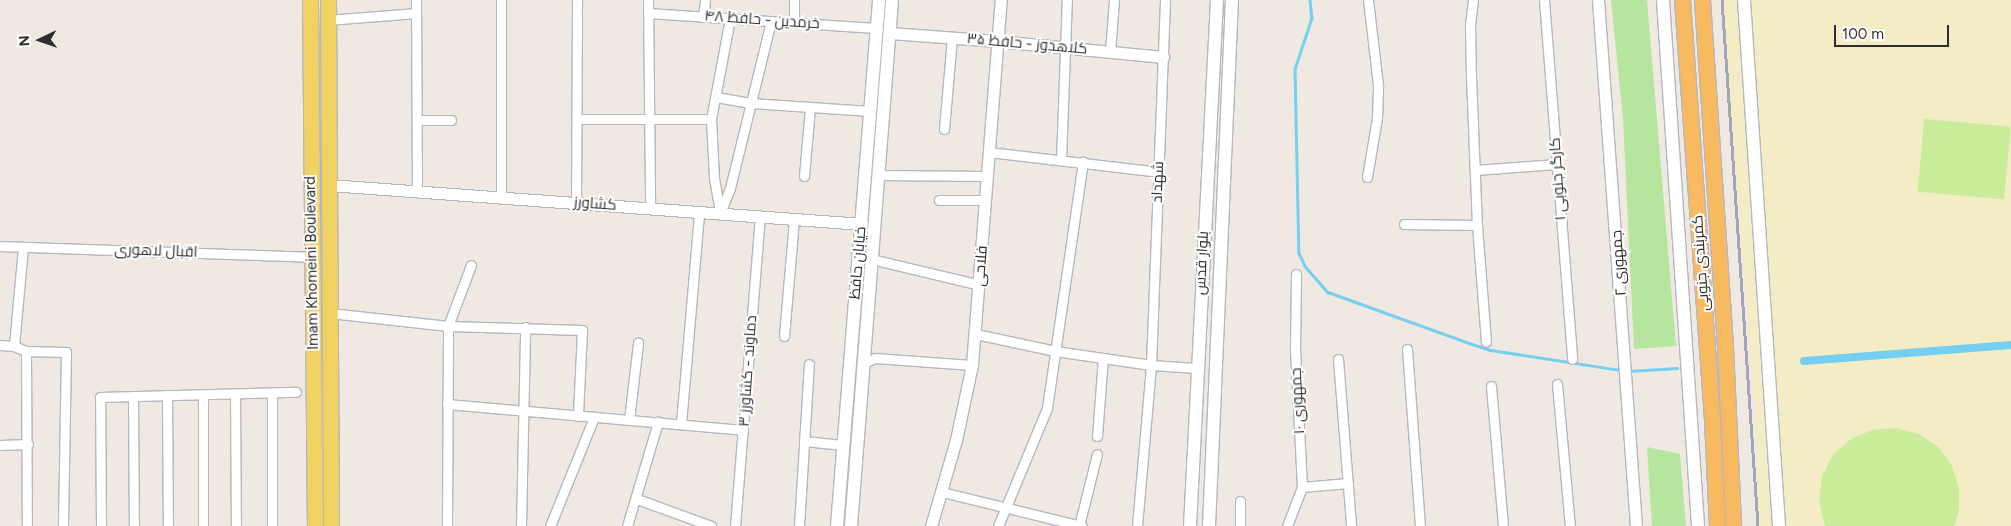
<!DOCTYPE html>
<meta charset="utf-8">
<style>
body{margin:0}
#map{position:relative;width:2011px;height:526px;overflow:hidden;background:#efe9e1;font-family:Figtree,Cairo,sans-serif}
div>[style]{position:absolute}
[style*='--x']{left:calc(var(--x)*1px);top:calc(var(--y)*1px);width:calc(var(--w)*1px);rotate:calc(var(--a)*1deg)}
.green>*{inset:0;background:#b6e59e}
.sand>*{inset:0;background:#f3ecc5}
.pitch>*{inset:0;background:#c9ec9a;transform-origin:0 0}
.stream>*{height:2.5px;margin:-1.25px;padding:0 1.25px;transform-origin:1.25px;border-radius:1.25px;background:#75cff0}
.canal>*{height:8px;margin:-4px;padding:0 4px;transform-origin:4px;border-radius:4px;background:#75cff0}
.roads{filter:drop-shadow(1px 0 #b4b7c1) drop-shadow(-1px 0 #b4b7c1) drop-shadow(0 1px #b4b7c1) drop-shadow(0 -1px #b4b7c1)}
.minor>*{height:9px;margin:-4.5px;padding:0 4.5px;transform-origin:4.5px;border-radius:4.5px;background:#fff}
.tertiary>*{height:11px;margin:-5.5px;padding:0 5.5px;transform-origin:5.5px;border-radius:5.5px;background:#fff}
.secondary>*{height:12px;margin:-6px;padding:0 6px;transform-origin:6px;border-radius:6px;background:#fff}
.primary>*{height:15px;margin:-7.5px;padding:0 7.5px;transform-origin:7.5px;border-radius:7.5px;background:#f2d163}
.trunk>*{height:15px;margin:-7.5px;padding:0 7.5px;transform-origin:7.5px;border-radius:7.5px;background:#f8ba60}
.rail>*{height:2.5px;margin:-1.25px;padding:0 1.25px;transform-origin:1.25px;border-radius:1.25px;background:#a3a6b8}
span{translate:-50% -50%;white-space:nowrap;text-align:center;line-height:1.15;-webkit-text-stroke:4px #fff;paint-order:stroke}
.street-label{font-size:15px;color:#2e2e2e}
.north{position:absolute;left:15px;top:15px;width:50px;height:50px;-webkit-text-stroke:4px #fff;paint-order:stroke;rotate:267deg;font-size:14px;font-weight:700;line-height:20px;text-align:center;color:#2e2e2e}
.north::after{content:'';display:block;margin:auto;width:18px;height:22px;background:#2e2e2e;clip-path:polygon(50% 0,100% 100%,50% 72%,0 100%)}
.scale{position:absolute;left:1834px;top:25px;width:115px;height:22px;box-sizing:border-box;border:2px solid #2e2e2e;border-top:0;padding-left:6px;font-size:15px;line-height:18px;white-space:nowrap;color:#2e2e2e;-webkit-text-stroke:4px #fff;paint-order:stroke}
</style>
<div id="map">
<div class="green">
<div style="clip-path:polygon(1611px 0,1647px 0,1676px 346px,1634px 349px,1623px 118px)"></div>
<div style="clip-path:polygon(1647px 447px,1680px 454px,1686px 526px,1652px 526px)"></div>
</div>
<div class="sand">
<div style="clip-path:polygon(1722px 0,2011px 0,2011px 526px,1759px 526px,1756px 420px)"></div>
</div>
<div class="pitch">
<div style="left:1924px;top:119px;width:87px;height:73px;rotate:5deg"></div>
<div style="clip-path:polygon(1896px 428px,1919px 434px,1938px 447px,1952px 466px,1959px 488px,1959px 511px,1954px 526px,1825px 526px,1819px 500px,1822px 476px,1833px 455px,1851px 439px,1872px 430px)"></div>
</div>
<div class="stream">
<div style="--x:1310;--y:0;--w:18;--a:84"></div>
<div style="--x:1312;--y:18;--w:54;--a:108.4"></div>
<div style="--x:1295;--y:69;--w:184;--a:88.8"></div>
<div style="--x:1299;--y:253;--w:14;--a:65"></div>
<div style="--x:1305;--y:266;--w:35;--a:49"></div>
<div style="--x:1328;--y:292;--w:150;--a:19.9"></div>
<div style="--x:1469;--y:343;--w:23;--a:18"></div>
<div style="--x:1491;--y:350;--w:131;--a:8.8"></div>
<div style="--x:1628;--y:371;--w:49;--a:-3.5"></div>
</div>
<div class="canal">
<div style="--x:1804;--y:361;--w:208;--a:-4.4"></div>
</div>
<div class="roads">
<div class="minor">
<div style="--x:416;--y:0;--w:191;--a:89.7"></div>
<div style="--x:501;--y:0;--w:197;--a:90"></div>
<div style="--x:648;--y:0;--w:208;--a:89.4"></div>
<div style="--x:1473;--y:0;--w:26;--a:97"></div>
<div style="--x:1470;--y:26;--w:51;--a:88.9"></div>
<div style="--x:1471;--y:77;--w:148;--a:87.7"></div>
<div style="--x:1477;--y:225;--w:117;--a:85.6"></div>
<div style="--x:1544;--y:0;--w:360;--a:85.5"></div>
<div style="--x:648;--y:13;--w:228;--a:3.8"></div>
<div style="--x:703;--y:17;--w:17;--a:-83"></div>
<div style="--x:328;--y:20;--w:88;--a:-4.5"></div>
<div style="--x:794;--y:22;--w:22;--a:-90"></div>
<div style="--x:1110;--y:52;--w:52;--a:-85.6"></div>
<div style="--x:716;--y:97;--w:36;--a:10"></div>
<div style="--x:751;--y:103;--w:119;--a:3.8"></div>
<div style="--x:577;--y:119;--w:134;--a:0"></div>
<div style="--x:711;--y:119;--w:103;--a:-79.3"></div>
<div style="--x:711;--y:119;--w:59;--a:87.1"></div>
<div style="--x:714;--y:178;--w:36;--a:80"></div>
<div style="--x:417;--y:120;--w:34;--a:0"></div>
<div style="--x:944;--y:129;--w:91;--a:-85"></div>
<div style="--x:989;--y:152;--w:170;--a:6.7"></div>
<div style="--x:1061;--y:160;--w:160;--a:-87.9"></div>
<div style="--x:1475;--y:170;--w:82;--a:-4.2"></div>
<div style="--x:879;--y:175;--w:108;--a:0.5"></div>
<div style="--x:804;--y:176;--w:68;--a:-85"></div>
<div style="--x:1367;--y:177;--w:60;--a:-80.4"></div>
<div style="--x:1377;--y:118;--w:33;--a:-88"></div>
<div style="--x:1378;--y:85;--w:86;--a:-96.7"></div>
<div style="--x:939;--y:200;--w:47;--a:0"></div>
<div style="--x:576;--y:203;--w:203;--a:-89.7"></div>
<div style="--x:720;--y:213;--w:27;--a:-68"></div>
<div style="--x:730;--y:188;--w:172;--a:-76.2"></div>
<div style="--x:1404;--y:224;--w:73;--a:0.8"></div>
<div style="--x:0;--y:246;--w:312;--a:2"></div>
<div style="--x:871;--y:259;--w:112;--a:13.4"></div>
<div style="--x:330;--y:313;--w:119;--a:6.3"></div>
<div style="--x:448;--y:326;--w:134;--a:1.7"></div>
<div style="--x:582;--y:330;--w:86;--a:92.7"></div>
<div style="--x:976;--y:334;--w:81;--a:12.1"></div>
<div style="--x:1055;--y:351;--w:97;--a:8.3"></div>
<div style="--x:1151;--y:365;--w:45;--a:3.8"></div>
<div style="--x:784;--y:336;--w:117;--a:-85.1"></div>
<div style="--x:0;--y:345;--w:14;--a:4"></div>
<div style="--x:14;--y:346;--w:13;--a:23"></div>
<div style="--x:26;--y:351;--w:40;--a:1.4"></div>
<div style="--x:66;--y:352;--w:174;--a:91"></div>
<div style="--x:14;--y:346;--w:99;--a:-84.8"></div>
<div style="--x:1407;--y:349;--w:177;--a:85.8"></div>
<div style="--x:26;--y:351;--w:175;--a:89.7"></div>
<div style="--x:1338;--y:359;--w:168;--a:85.5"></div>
<div style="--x:864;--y:363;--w:12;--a:-24"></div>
<div style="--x:875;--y:358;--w:97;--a:4.1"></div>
<div style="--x:1557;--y:384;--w:143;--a:84.8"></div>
<div style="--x:1491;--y:386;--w:141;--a:85.1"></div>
<div style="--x:272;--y:393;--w:133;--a:90"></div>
<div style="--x:235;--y:394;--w:132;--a:89.6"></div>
<div style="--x:167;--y:395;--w:131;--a:89.6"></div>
<div style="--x:203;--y:395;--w:131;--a:90"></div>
<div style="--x:133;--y:396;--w:130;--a:89.6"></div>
<div style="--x:447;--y:404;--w:297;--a:5"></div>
<div style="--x:629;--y:420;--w:78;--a:-83.3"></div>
<div style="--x:681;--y:424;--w:213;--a:-85.1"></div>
<div style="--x:1097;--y:436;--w:78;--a:-85.6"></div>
<div style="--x:804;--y:441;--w:39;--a:6"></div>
<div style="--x:0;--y:445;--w:28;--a:-2"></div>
<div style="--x:1302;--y:487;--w:46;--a:-5"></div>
<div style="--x:942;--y:492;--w:144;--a:13.7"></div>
<div style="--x:637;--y:499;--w:79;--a:20"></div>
<div style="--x:1240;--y:501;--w:25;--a:90"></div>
<div style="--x:101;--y:526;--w:129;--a:-90.4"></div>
<div style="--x:100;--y:397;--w:196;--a:-1.5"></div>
<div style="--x:447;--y:526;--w:200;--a:-89.7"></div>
<div style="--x:448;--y:326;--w:65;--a:-69.3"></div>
<div style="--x:521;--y:526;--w:199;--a:-88.8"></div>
<div style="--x:550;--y:526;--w:118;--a:-68"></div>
<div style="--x:627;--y:526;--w:109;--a:-73.4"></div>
<div style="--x:735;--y:526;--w:311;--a:-85.4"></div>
<div style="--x:799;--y:526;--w:162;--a:-86.5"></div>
<div style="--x:998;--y:526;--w:128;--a:-67.4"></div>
<div style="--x:1047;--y:408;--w:249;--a:-81.7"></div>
<div style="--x:1079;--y:526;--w:74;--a:-76"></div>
<div style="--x:1137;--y:526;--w:162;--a:-85"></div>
<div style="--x:1151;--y:365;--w:365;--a:-87.8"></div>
<div style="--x:1287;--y:526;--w:42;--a:-69"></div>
<div style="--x:1302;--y:487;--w:138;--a:-92.9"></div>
<div style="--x:1295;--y:349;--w:75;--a:-89.2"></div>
</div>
<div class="tertiary">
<div style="--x:1598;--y:0;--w:527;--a:85.87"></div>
<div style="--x:890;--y:33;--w:108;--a:4.2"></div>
<div style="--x:998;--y:41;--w:166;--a:5.5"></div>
<div style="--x:329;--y:185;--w:534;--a:4.18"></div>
<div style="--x:931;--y:526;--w:90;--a:-73.8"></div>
<div style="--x:956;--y:440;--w:77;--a:-78"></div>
<div style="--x:972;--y:365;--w:366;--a:-85.5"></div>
</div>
<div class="secondary">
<div style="--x:1663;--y:0;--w:527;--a:86.19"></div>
<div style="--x:1744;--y:0;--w:527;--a:86.19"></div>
<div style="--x:837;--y:526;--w:528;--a:-85.43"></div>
<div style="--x:851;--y:526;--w:528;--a:-85.54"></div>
<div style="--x:1190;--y:526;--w:527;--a:-87.06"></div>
<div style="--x:1209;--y:526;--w:527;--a:-87.5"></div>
</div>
<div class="primary">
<div style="--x:310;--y:0;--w:526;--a:89.46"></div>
<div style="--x:328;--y:0;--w:526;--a:89.67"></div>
</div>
<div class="trunk">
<div style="--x:1682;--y:0;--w:421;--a:85.9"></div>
<div style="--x:1712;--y:420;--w:106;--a:87.3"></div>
<div style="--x:1702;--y:0;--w:348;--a:86.2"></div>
<div style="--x:1725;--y:347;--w:179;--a:87.4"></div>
</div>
</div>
<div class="rail">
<div style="--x:1722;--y:0;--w:527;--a:86.08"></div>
</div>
<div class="street-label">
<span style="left:762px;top:20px;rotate:4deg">خرمدین - حافظ ۴۸</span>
<span style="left:1027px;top:44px;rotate:5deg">کلاهدوز - حافظ ۳۵</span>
<span style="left:1558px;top:179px;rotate:-94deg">کارگر جنوبی ۱</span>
<span style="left:1158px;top:182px;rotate:-88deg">شهداد</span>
<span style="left:595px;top:204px;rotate:4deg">کشاورز</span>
<span style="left:156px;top:251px;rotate:2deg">اقبال لاهوری</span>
<span style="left:312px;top:263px;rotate:-91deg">Imam Khomeini Boulevard</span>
<span style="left:858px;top:263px;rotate:-85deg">خیابان حافظ</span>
<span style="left:1202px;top:263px;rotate:-87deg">بلوار قدس</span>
<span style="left:1619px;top:263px;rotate:-94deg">جمهوری ۲</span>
<span style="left:1701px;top:263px;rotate:-94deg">کمربندی جنوبی</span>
<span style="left:981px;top:266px;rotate:-86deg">فلاحی</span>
<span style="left:748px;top:371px;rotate:-86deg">دماوند - کشاورز ۳</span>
<span style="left:1298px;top:401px;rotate:-93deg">جمهوری ۱۰</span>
</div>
<div class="north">N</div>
<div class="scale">100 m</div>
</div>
